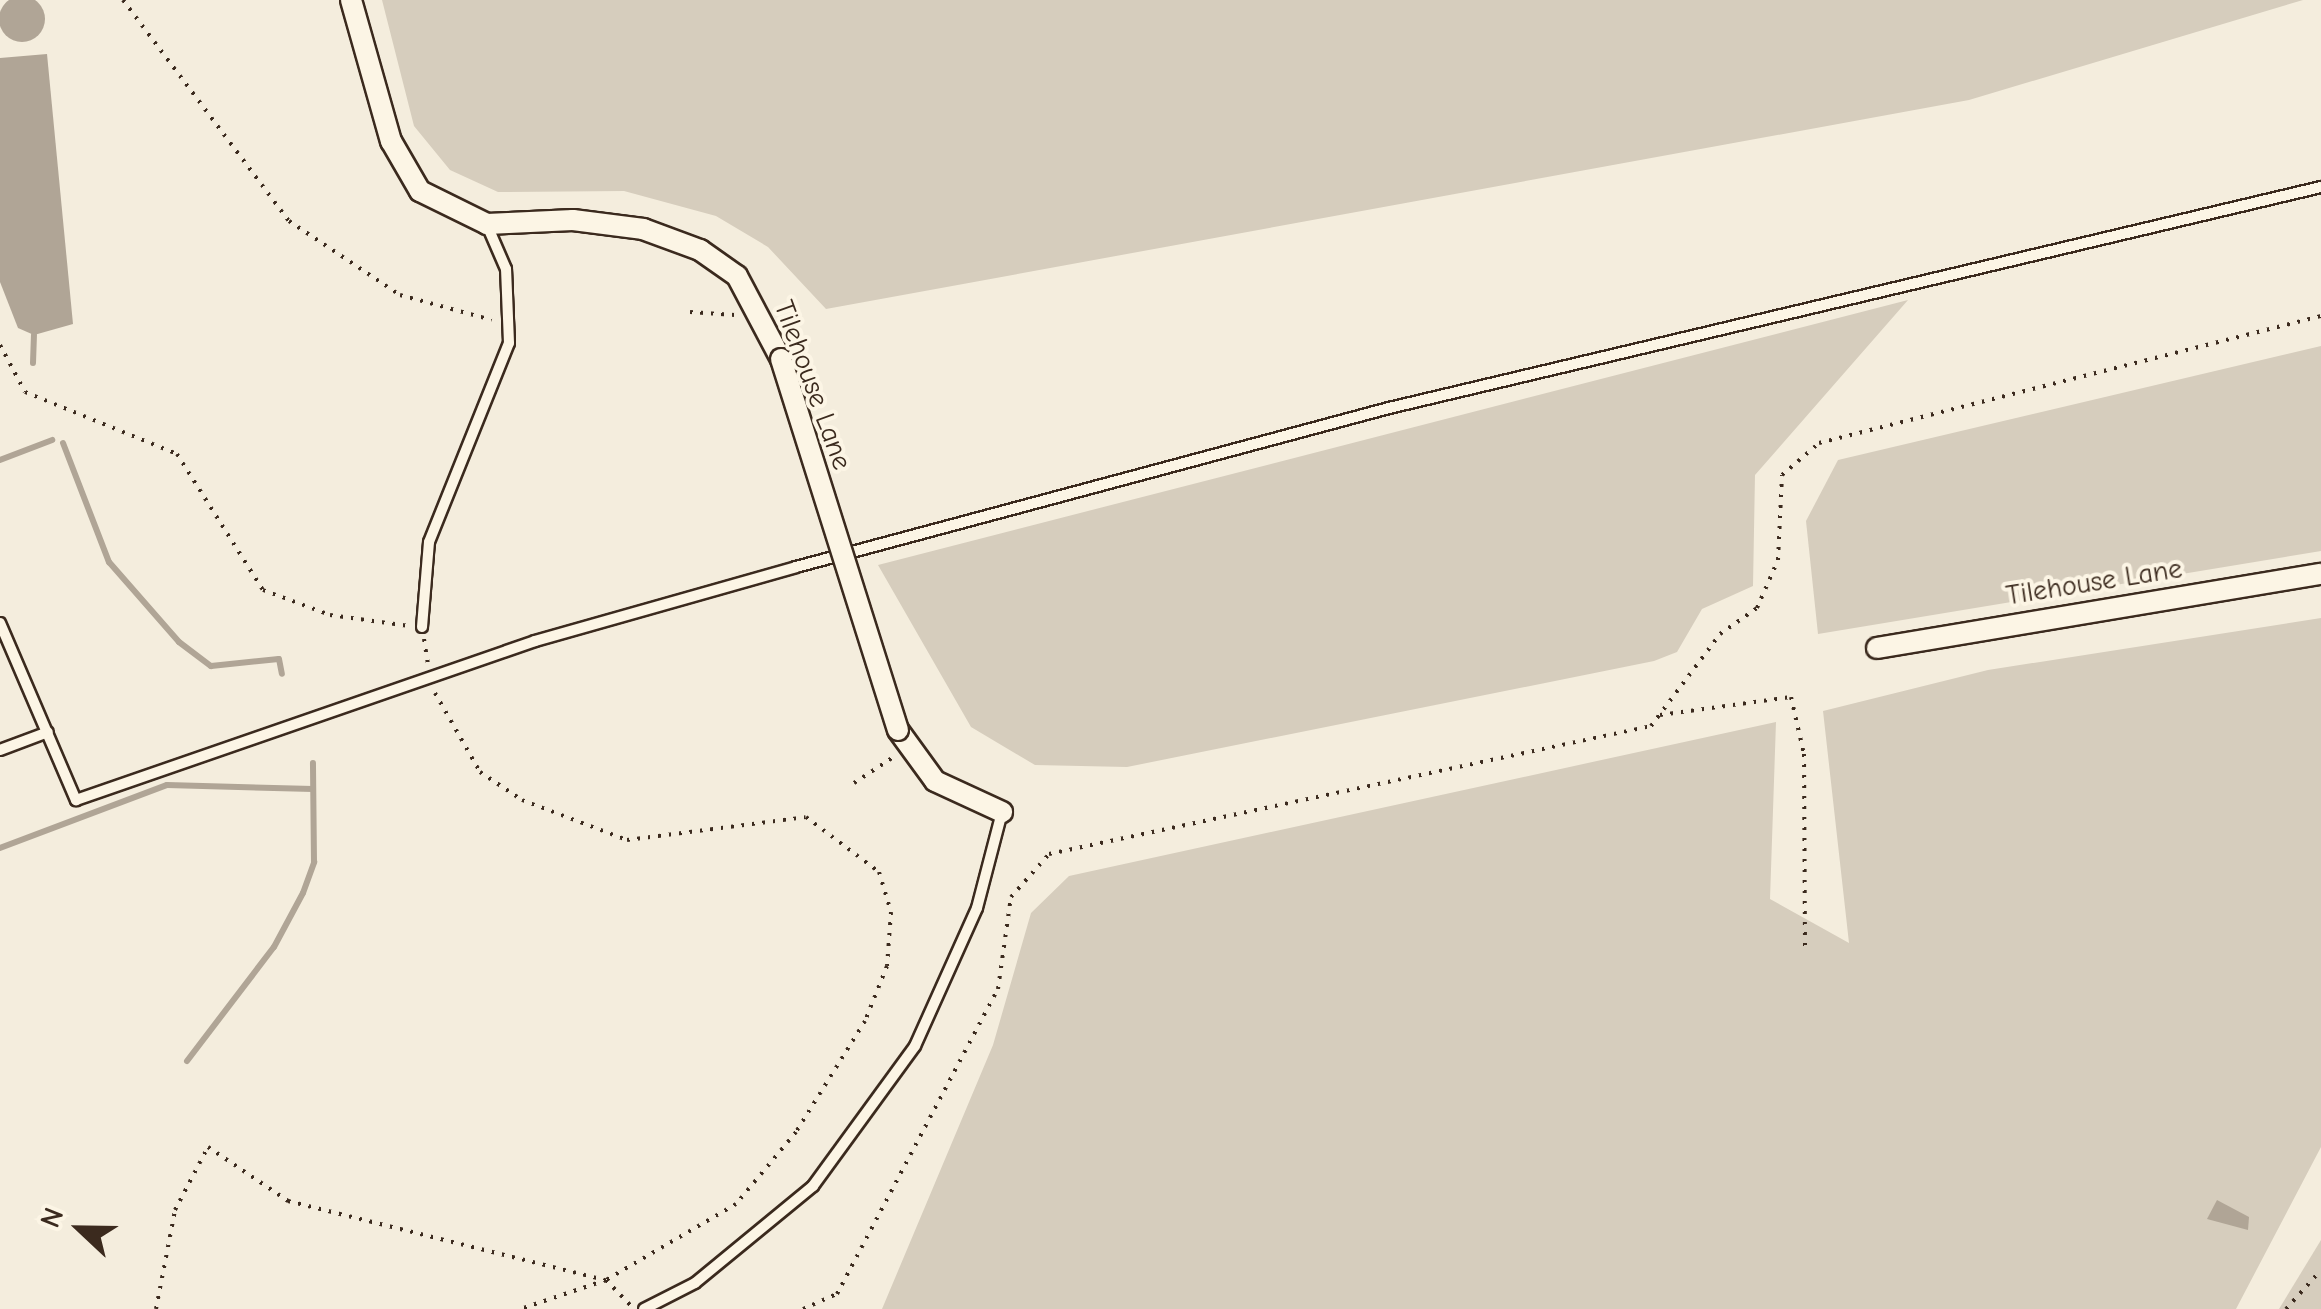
<!DOCTYPE html>
<style>
body{margin:0}
#map{position:relative;width:2321px;height:1309px;overflow:hidden;background:#f4eddd;font-family:"Comic Neue",sans-serif}
div>[style]{position:absolute}
[style*='--x']{left:calc(var(--x)*1px);top:calc(var(--y)*1px);width:calc(var(--w)*1px);rotate:calc(var(--a)*1deg)}
.green>*{inset:0;background:#d6cdbd}
.water>*{inset:0;background:#b0a596}
.round{border-radius:50%}
.stream>*{height:6px;margin:-3px;padding:0 3px;transform-origin:3px;border-radius:3px;background:#b0a596}
.path>*{height:4px;margin-top:-2px;transform-origin:0;background:repeating-linear-gradient(90deg,#3b2a1e 0 2.5px,transparent 0 10.5px)}
.roads{filter:drop-shadow(2px 0 #3b2a1e) drop-shadow(-2px 0 #3b2a1e) drop-shadow(0 2px #3b2a1e) drop-shadow(0 -2px #3b2a1e)}
.lane>*{height:10px;margin:-5px;padding:0 5px;transform-origin:5px;border-radius:5px;background:#fcf5e5}
.street>*{height:20px;margin:-10px;padding:0 10px;transform-origin:10px;border-radius:10px;background:#fcf5e5}
.bridges{filter:drop-shadow(2px 0 #3b2a1e) drop-shadow(-2px 0 #3b2a1e) drop-shadow(0 2px #3b2a1e) drop-shadow(0 -2px #3b2a1e)}
.street-bridge>*{height:20px;margin:-10px;padding:0 10px;transform-origin:10px;border-radius:10px;background:#fcf5e5}
span{translate:-50% -50%;white-space:nowrap;text-align:center;line-height:1.15;-webkit-text-stroke:8px #fcf5e5;paint-order:stroke}
.street-label{font-size:28px;color:#3b2a1e}
.north{position:absolute;left:30px;top:1179px;width:100px;height:100px;-webkit-text-stroke:8px #fcf5e5;paint-order:stroke;rotate:292deg;font-size:28px;font-weight:700;line-height:40px;text-align:center;color:#3b2a1e}
.north::after{content:'';display:block;margin:auto;width:35px;height:45px;background:#3b2a1e;clip-path:polygon(50% 0,100% 100%,50% 72%,0 100%)}
</style>
<div id="map">
<div class="green">
<div style="clip-path:polygon(382px 0,2303px 0,1969px 100px,826px 309px,768px 247px,716px 216px,624px 191px,498px 192px,450px 170px,414px 126px)"></div>
<div style="clip-path:polygon(1908px 300px,1755px 475px,1753px 586px,1702px 609px,1677px 652px,1654px 661px,1127px 767px,1035px 765px,971px 727px,878px 565px)"></div>
<div style="clip-path:polygon(2321px 346px,2321px 551px,1818px 634px,1806px 521px,1838px 460px)"></div>
<div style="clip-path:polygon(2321px 618px,2321px 1147px,2236px 1309px,882px 1309px,993px 1045px,1031px 913px,1069px 876px,1776px 722px,1770px 899px,1849px 943px,1823px 711px,1988px 670px)"></div>
<div style="clip-path:polygon(2321px 1240px,2321px 1309px,2279px 1309px)"></div>
</div>
<div class="water">
<div class="round" style="left:-1px;top:-4px;width:46px;height:46px"></div>
<div style="clip-path:polygon(47px 54px,73px 324px,34px 335px,18px 328px,0 282px,0 58px)"></div>
<div style="clip-path:polygon(2217px 1200px,2249px 1217px,2248px 1230px,2207px 1219px)"></div>
</div>
<div class="stream">
<div style="--x:33;--y:363;--w:28;--a:-88"></div>
<div style="--x:63;--y:443;--w:128;--a:68.9"></div>
<div style="--x:109;--y:562;--w:106;--a:48.8"></div>
<div style="--x:179;--y:642;--w:40;--a:37"></div>
<div style="--x:211;--y:666;--w:68;--a:-5.9"></div>
<div style="--x:279;--y:659;--w:15;--a:79"></div>
<div style="--x:0;--y:460;--w:56;--a:-21"></div>
<div style="--x:0;--y:848;--w:178;--a:-20.7"></div>
<div style="--x:167;--y:785;--w:146;--a:1.6"></div>
<div style="--x:187;--y:1061;--w:143;--a:-52.7"></div>
<div style="--x:274;--y:947;--w:61;--a:-61.8"></div>
<div style="--x:303;--y:893;--w:33;--a:-70"></div>
<div style="--x:314;--y:862;--w:99;--a:-90.6"></div>
</div>
<div class="path">
<div style="--x:123;--y:0;--w:276;--a:53.1"></div>
<div style="--x:289;--y:221;--w:133;--a:33.7"></div>
<div style="--x:400;--y:295;--w:95;--a:15.2"></div>
<div style="--x:690;--y:312;--w:45;--a:3.8"></div>
<div style="--x:0;--y:345;--w:53;--a:62"></div>
<div style="--x:25;--y:392;--w:164;--a:22.2"></div>
<div style="--x:177;--y:454;--w:161;--a:57.7"></div>
<div style="--x:263;--y:590;--w:72;--a:20.5"></div>
<div style="--x:330;--y:615;--w:80;--a:7.9"></div>
<div style="--x:424;--y:639;--w:25;--a:81"></div>
<div style="--x:435;--y:693;--w:91;--a:60.3"></div>
<div style="--x:480;--y:772;--w:50;--a:33.7"></div>
<div style="--x:522;--y:800;--w:112;--a:20.9"></div>
<div style="--x:627;--y:840;--w:180;--a:-7.3"></div>
<div style="--x:806;--y:817;--w:91;--a:37"></div>
<div style="--x:879;--y:872;--w:42;--a:73.3"></div>
<div style="--x:891;--y:912;--w:54;--a:94.2"></div>
<div style="--x:887;--y:966;--w:59;--a:111.8"></div>
<div style="--x:865;--y:1021;--w:131;--a:121.9"></div>
<div style="--x:796;--y:1132;--w:94;--a:129.8"></div>
<div style="--x:736;--y:1204;--w:151;--a:149.7"></div>
<div style="--x:606;--y:1280;--w:90;--a:161.2"></div>
<div style="--x:1660;--y:715;--w:132;--a:-7.8"></div>
<div style="--x:1791;--y:697;--w:58;--a:77.2"></div>
<div style="--x:1804;--y:754;--w:192;--a:89.7"></div>
<div style="--x:854;--y:783;--w:45;--a:-33.3"></div>
<div style="--x:156;--y:1309;--w:101;--a:-79.1"></div>
<div style="--x:175;--y:1210;--w:71;--a:-62.4"></div>
<div style="--x:208;--y:1147;--w:97;--a:34"></div>
<div style="--x:288;--y:1201;--w:328;--a:14"></div>
<div style="--x:606;--y:1280;--w:35;--a:46"></div>
<div style="--x:803;--y:1309;--w:37;--a:-24"></div>
<div style="--x:837;--y:1294;--w:345;--a:-62.2"></div>
<div style="--x:998;--y:989;--w:93;--a:-82"></div>
<div style="--x:1011;--y:897;--w:57;--a:-48.5"></div>
<div style="--x:1049;--y:854;--w:615;--a:-12"></div>
<div style="--x:1651;--y:726;--w:115;--a:-53.1"></div>
<div style="--x:1720;--y:634;--w:45;--a:-35.1"></div>
<div style="--x:1757;--y:608;--w:52;--a:-66.4"></div>
<div style="--x:1778;--y:560;--w:85;--a:-87.3"></div>
<div style="--x:1782;--y:475;--w:49;--a:-40.9"></div>
<div style="--x:1819;--y:443;--w:518;--a:-14.2"></div>
<div style="--x:2286;--y:1309;--w:52;--a:-48.1"></div>
</div>
<div class="roads">
<div class="lane">
<div style="--x:0;--y:623;--w:193;--a:66.8"></div>
<div style="--x:76;--y:800;--w:486;--a:-19.1"></div>
<div style="--x:535;--y:641;--w:271;--a:-15.8"></div>
<div style="--x:796;--y:567;--w:614;--a:-15.01"></div>
<div style="--x:1389;--y:408;--w:958;--a:-13.34"></div>
<div style="--x:422;--y:627;--w:85;--a:-85.3"></div>
<div style="--x:429;--y:542;--w:214;--a:-68.1"></div>
<div style="--x:509;--y:343;--w:74;--a:-92.3"></div>
<div style="--x:506;--y:269;--w:48;--a:-113.4"></div>
<div style="--x:0;--y:750;--w:51;--a:-20.6"></div>
<div style="--x:644;--y:1309;--w:57;--a:-27"></div>
<div style="--x:695;--y:1283;--w:153;--a:-39.4"></div>
<div style="--x:813;--y:1186;--w:173;--a:-53.9"></div>
<div style="--x:915;--y:1046;--w:151;--a:-65.8"></div>
<div style="--x:977;--y:908;--w:99;--a:-75.4"></div>
</div>
<div class="street">
<div style="--x:351;--y:0;--w:147;--a:74.2"></div>
<div style="--x:391;--y:141;--w:58;--a:59.9"></div>
<div style="--x:420;--y:191;--w:75;--a:26.2"></div>
<div style="--x:487;--y:224;--w:86;--a:-2.7"></div>
<div style="--x:573;--y:220;--w:71;--a:7.3"></div>
<div style="--x:643;--y:229;--w:61;--a:20.2"></div>
<div style="--x:700;--y:250;--w:45;--a:35.1"></div>
<div style="--x:737;--y:276;--w:94;--a:62.1"></div>
<div style="--x:1877;--y:648;--w:450;--a:-9.5"></div>
<div style="--x:898;--y:730;--w:63;--a:54"></div>
<div style="--x:935;--y:781;--w:74;--a:24.8"></div>
</div>
</div>
<div class="bridges">
<div class="street-bridge">
<div style="--x:781;--y:359;--w:389;--a:72.5"></div>
</div>
</div>
<div class="street-label">
<span style="left:813px;top:385px;rotate:70deg">Tilehouse Lane</span>
<span style="left:2094px;top:582px;rotate:-9deg">Tilehouse Lane</span>
</div>
<div class="north">N</div>
</div>
